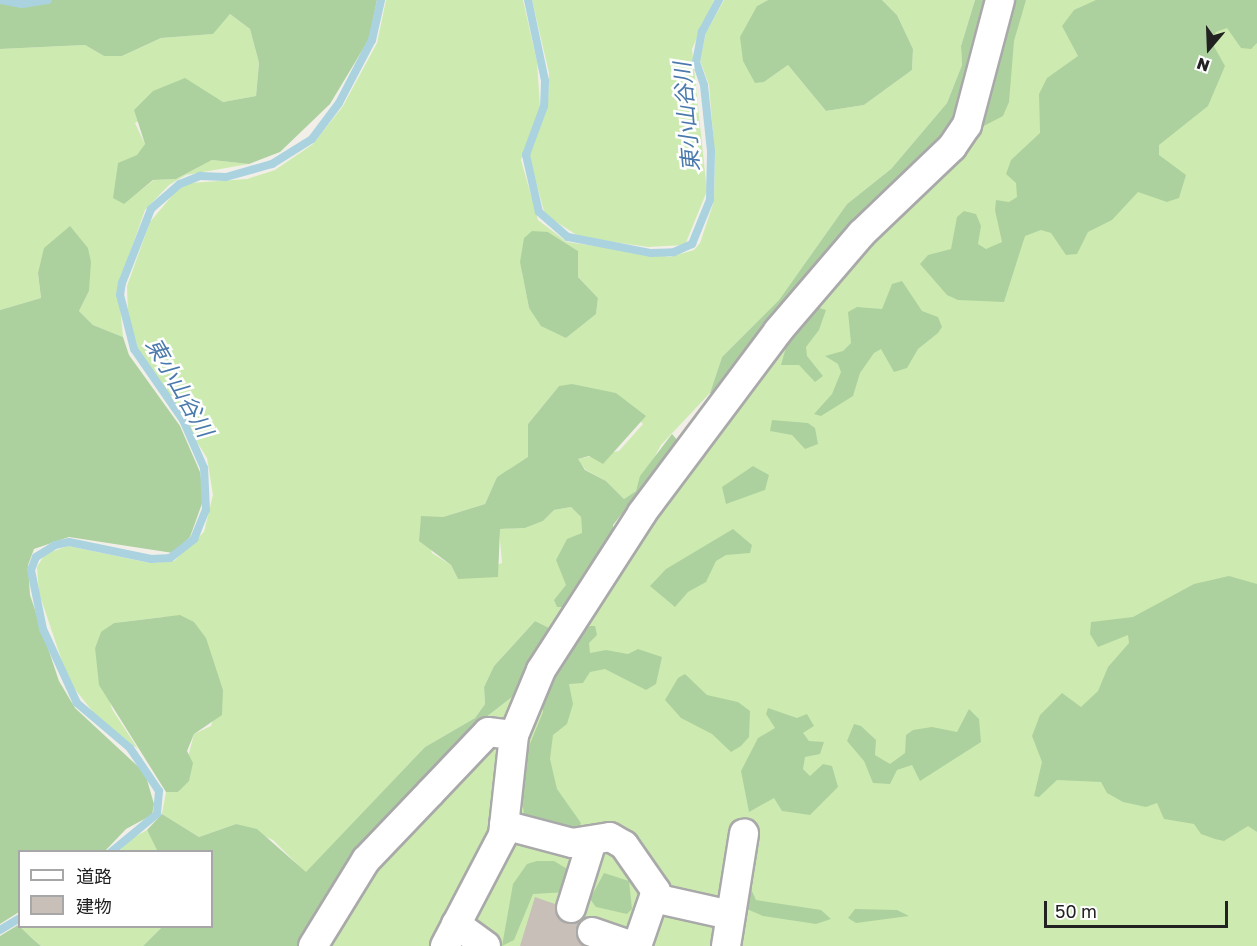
<!DOCTYPE html>
<meta charset="utf-8">
<style>
body{margin:0}
#map{position:relative;width:1257px;height:946px;overflow:hidden;background:#f2efe9;font-family:"Golos Text","Noto Sans JP",sans-serif}
div>[style]{position:absolute}
[style*='--x']{left:calc(var(--x)*1px);top:calc(var(--y)*1px);width:calc(var(--w)*1px);rotate:calc(var(--a)*1deg)}
.grass>*{inset:0;background:#cdebb0}
.forest>*{inset:0;background:#add19e}
.stream>*{height:8px;margin:-4px;padding:0 4px;transform-origin:4px;border-radius:4px;background:#aad3df}
.building>*{inset:0;background:#c7bfb8}
.roads{filter:drop-shadow(2px 0 #a9a9a9) drop-shadow(-2px 0 #a9a9a9) drop-shadow(0 2px #a9a9a9) drop-shadow(0 -2px #a9a9a9)}
.minor>*{height:28px;margin:-14px;padding:0 14px;transform-origin:14px;border-radius:14px;background:#fff}
span{translate:-50% -50%;white-space:nowrap;text-align:center;line-height:1.15;-webkit-text-stroke:5px #fff;paint-order:stroke}
.water-label{font-size:22px;color:#4a7aab;font-style:italic}
.legend{position:absolute;left:18px;top:850px;width:195px;height:78px;box-sizing:border-box;background:#fff;border:2px solid #a7a7a7;margin:0;padding:8px 10px;list-style:none;font-size:18px;color:#222}
.legend li{display:flex;align-items:center;gap:12px;height:30px}
.legend b{width:30px;border:2px solid #a7a7a7}
.north{position:absolute;left:1179px;top:18px;width:60px;height:60px;-webkit-text-stroke:4px #fff;paint-order:stroke;rotate:199deg;font-size:16px;font-weight:700;line-height:24px;text-align:center;color:#222}
.north::after{content:'';display:block;margin:auto;width:21px;height:27px;background:#222;clip-path:polygon(50% 0,100% 100%,50% 72%,0 100%)}
.scale{position:absolute;left:1044px;top:901px;width:184px;height:27px;box-sizing:border-box;border:3px solid #222;border-top:0;padding-left:8px;font-size:18px;line-height:21px;white-space:nowrap;color:#222;-webkit-text-stroke:4px #fff;paint-order:stroke}
</style>
<div id="map">
<div class="grass">
<div style="clip-path:polygon(evenodd,386px 0,523px 0,537px 62px,540px 107px,521px 160px,538px 220px,567px 242px,670px 257px,694px 250px,700px 243px,714px 201px,715px 157px,709px 85px,700px 60px,706px 33px,724px 0,768px 0,757px 6px,764px 82px,788px 65px,826px 111px,864px 105px,912px 70px,913px 49px,897px 15px,882px 0,975px 0,961px 46px,962px 65px,947px 103px,891px 169px,847px 204px,779px 300px,722px 357px,710px 393px,661px 445px,636px 491px,624px 499px,606px 481px,586px 470px,577px 459px,619px 451px,643px 424px,616px 393px,559px 386px,528px 424px,529px 457px,497px 477px,485px 504px,443px 517px,421px 517px,432px 553px,451px 565px,458px 579px,502px 563px,499px 529px,525px 528px,543px 521px,554px 510px,571px 507px,581px 517px,582px 534px,634px 549px,810px 309px,978px 129px,1000px 64px,1011px 0,1257px 0,1257px 946px,301px 946px,347px 862px,363px 841px,467px 732px,521px 690px,552px 630px,535px 621px,494px 666px,484px 687px,485px 704px,475px 718px,425px 747px,306px 873px,273px 840px,236px 824px,199px 837px,162px 814px,166px 792px,179px 792px,194px 734px,211px 726px,223px 690px,215px 671px,163px 617px,114px 623px,101px 633px,95px 648px,112px 709px,138px 749px,98px 718px,69px 682px,39px 593px,37px 567px,45px 554px,68px 546px,150px 563px,174px 561px,204px 532px,213px 495px,207px 458px,138px 348px,128px 315px,127px 286px,150px 222px,176px 191px,190px 183px,247px 179px,275px 170px,313px 144px,343px 106px,377px 43px,386px 0,548px 232px,578px 251px,578px 277px,598px 298px,596px 313px,566px 338px,529px 308px,522px 272px,524px 251px,548px 232px)"></div>
<div style="clip-path:polygon(532px 0,714px 0,692px 49px,707px 191px,685px 245px,648px 247px,580px 237px,545px 215px,529px 156px,548px 100px,549px 73px)"></div>
<div style="clip-path:polygon(230px 14px,250px 29px,259px 63px,256px 96px,223px 102px,197px 89px,135px 123px,145px 144px,123px 204px,154px 180px,176px 179px,212px 160px,249px 164px,186px 175px,169px 185px,145px 210px,118px 286px,123px 337px,93px 325px,79px 311px,89px 291px,38px 273px,41px 298px,0 310px,0 49px,85px 45px,104px 56px,122px 56px,161px 38px,212px 34px)"></div>
<div style="clip-path:polygon(147px 830px,159px 851px,118px 852px,131px 839px)"></div>
<div style="clip-path:polygon(20px 927px,162px 927px,143px 946px,41px 946px)"></div>
</div>
<div class="forest">
<div style="clip-path:polygon(0 0,377px 0,369px 39px,330px 104px,280px 152px,249px 164px,212px 160px,176px 179px,153px 180px,124px 204px,113px 198px,118px 163px,137px 155px,145px 144px,134px 110px,153px 91px,185px 78px,223px 102px,256px 96px,259px 63px,250px 29px,230px 14px,213px 34px,161px 38px,122px 56px,104px 56px,85px 45px,0 49px)"></div>
<div style="clip-path:polygon(768px 0,882px 0,897px 15px,913px 49px,912px 70px,864px 105px,826px 111px,788px 65px,764px 82px,755px 83px,743px 61px,740px 37px,757px 6px)"></div>
<div style="clip-path:polygon(975px 0,989px 0,954px 128px,715px 395px,710px 393px,722px 357px,779px 300px,847px 204px,891px 169px,947px 103px,962px 65px,961px 46px)"></div>
<div style="clip-path:polygon(1011px 0,1026px 0,1014px 41px,1009px 102px,1003px 116px,978px 129px,1000px 64px)"></div>
<div style="clip-path:polygon(1096px 0,1257px 0,1257px 43px,1251px 49px,1241px 48px,1227px 28px,1216px 32px,1211px 41px,1225px 66px,1208px 106px,1159px 145px,1159px 155px,1186px 175px,1179px 198px,1167px 202px,1138px 192px,1112px 220px,1088px 232px,1077px 254px,1066px 255px,1051px 233px,1041px 230px,1025px 236px,1004px 302px,958px 300px,947px 295px,920px 264px,928px 255px,951px 249px,957px 217px,964px 211px,976px 214px,981px 226px,978px 244px,986px 249px,1002px 242px,995px 210px,996px 200px,1009px 202px,1017px 197px,1016px 183px,1006px 174px,1011px 160px,1040px 133px,1039px 94px,1047px 78px,1078px 56px,1062px 26px,1074px 10px)"></div>
<div style="clip-path:polygon(70px 226px,88px 248px,91px 262px,89px 291px,79px 311px,93px 325px,123px 337px,129px 355px,180px 426px,200px 472px,204px 498px,190px 537px,173px 553px,69px 537px,34px 549px,28px 565px,30px 595px,59px 681px,75px 708px,145px 773px,154px 804px,152px 815px,126px 829px,105px 851px,20px 852px,19px 912px,0 924px,0 310px,41px 298px,38px 273px,44px 248px)"></div>
<div style="clip-path:polygon(532px 231px,548px 232px,578px 251px,578px 277px,598px 298px,596px 314px,566px 338px,541px 326px,529px 308px,520px 262px,524px 238px)"></div>
<div style="clip-path:polygon(902px 281px,922px 311px,938px 317px,942px 327px,938px 333px,918px 349px,907px 368px,894px 372px,881px 349px,874px 353px,860px 373px,853px 396px,821px 416px,814px 414px,832px 394px,841px 372px,838px 364px,825px 356px,843px 351px,851px 343px,848px 312px,857px 307px,882px 309px,892px 284px)"></div>
<div style="clip-path:polygon(816px 307px,826px 310px,819px 330px,806px 347px,807px 356px,823px 376px,815px 382px,799px 365px,781px 365px,789px 337px)"></div>
<div style="clip-path:polygon(572px 384px,616px 393px,646px 416px,603px 464px,589px 456px,578px 459px,585px 470px,606px 481px,624px 499px,636px 491px,640px 476px,672px 434px,679px 442px,613px 525px,614px 538px,570px 607px,557px 607px,554px 600px,566px 585px,556px 560px,567px 539px,582px 533px,581px 517px,571px 507px,554px 510px,543px 521px,525px 528px,500px 529px,498px 577px,458px 579px,451px 565px,419px 541px,421px 516px,443px 517px,485px 504px,497px 477px,528px 457px,528px 424px,559px 386px)"></div>
<div style="clip-path:polygon(772px 420px,808px 423px,815px 428px,818px 444px,805px 449px,792px 435px,770px 431px)"></div>
<div style="clip-path:polygon(753px 466px,769px 475px,765px 490px,726px 504px,722px 487px)"></div>
<div style="clip-path:polygon(733px 529px,752px 545px,750px 553px,726px 555px,716px 561px,706px 582px,688px 592px,675px 607px,650px 586px,666px 569px)"></div>
<div style="clip-path:polygon(1229px 576px,1257px 584px,1257px 832px,1248px 826px,1224px 841px,1215px 839px,1201px 834px,1194px 824px,1164px 819px,1157px 803px,1146px 807px,1123px 802px,1107px 793px,1101px 782px,1057px 780px,1039px 797px,1034px 796px,1042px 762px,1032px 736px,1040px 715px,1062px 693px,1081px 707px,1098px 691px,1108px 667px,1129px 643px,1128px 635px,1098px 647px,1090px 634px,1091px 622px,1133px 617px,1194px 584px)"></div>
<div style="clip-path:polygon(180px 615px,194px 622px,206px 638px,223px 690px,222px 715px,194px 734px,187px 751px,193px 763px,189px 781px,178px 792px,166px 792px,99px 685px,95px 648px,101px 632px,114px 623px)"></div>
<div style="clip-path:polygon(535px 621px,553px 630px,521px 690px,467px 732px,363px 841px,347px 862px,301px 946px,143px 946px,162px 927px,212px 926px,212px 852px,157px 850px,147px 830px,162px 814px,199px 837px,236px 824px,257px 829px,306px 872px,425px 747px,475px 718px,485px 704px,484px 687px,494px 666px)"></div>
<div style="clip-path:polygon(590px 626px,595px 626px,597px 635px,589px 643px,590px 653px,606px 650px,628px 654px,638px 649px,662px 657px,656px 684px,646px 690px,605px 669px,590px 672px,583px 683px,569px 684px,573px 704px,567px 724px,553px 735px,550px 759px,557px 789px,581px 823px,576px 834px,534px 823px,524px 814px,522px 801px,527px 751px,543px 712px,543px 700px,581px 633px)"></div>
<div style="clip-path:polygon(685px 674px,707px 695px,738px 702px,750px 711px,749px 737px,741px 746px,731px 752px,712px 734px,681px 718px,665px 700px,678px 678px)"></div>
<div style="clip-path:polygon(768px 708px,797px 718px,807px 714px,814px 726px,803px 733px,809px 741px,824px 742px,820px 754px,805px 757px,803px 769px,810px 776px,823px 764px,832px 766px,838px 787px,810px 815px,782px 811px,774px 798px,749px 812px,741px 771px,758px 738px,775px 728px,766px 714px)"></div>
<div style="clip-path:polygon(969px 709px,979px 719px,981px 742px,920px 781px,912px 765px,897px 770px,890px 784px,873px 783px,864px 761px,847px 741px,854px 724px,861px 726px,876px 740px,875px 755px,890px 764px,905px 753px,906px 735px,913px 730px,932px 727px,957px 732px)"></div>
<div style="clip-path:polygon(754px 842px,758px 849px,751px 889px,756px 900px,821px 910px,831px 919px,816px 924px,763px 916px,740px 906px)"></div>
<div style="clip-path:polygon(537px 861px,554px 861px,574px 873px,568px 892px,533px 894px,514px 940px,502px 946px,513px 884px,527px 864px)"></div>
<div style="clip-path:polygon(604px 873px,629px 881px,632px 909px,627px 914px,596px 907px,590px 899px)"></div>
<div style="clip-path:polygon(855px 909px,897px 910px,909px 916px,856px 923px,848px 918px)"></div>
<div style="clip-path:polygon(18px 925px,34px 940px,41px 946px,0 946px,0 936px)"></div>
</div>
<div class="stream">
<div style="--x:1;--y:0;--w:21;--a:11"></div>
<div style="--x:22;--y:4;--w:26;--a:-9"></div>
<div style="--x:528;--y:0;--w:83;--a:78.1"></div>
<div style="--x:545;--y:81;--w:25;--a:92"></div>
<div style="--x:544;--y:106;--w:52;--a:110.2"></div>
<div style="--x:526;--y:155;--w:58;--a:77.2"></div>
<div style="--x:539;--y:212;--w:38;--a:41"></div>
<div style="--x:568;--y:237;--w:85;--a:10.9"></div>
<div style="--x:651;--y:253;--w:23;--a:-2"></div>
<div style="--x:674;--y:252;--w:20;--a:-24"></div>
<div style="--x:692;--y:244;--w:48;--a:-67.8"></div>
<div style="--x:710;--y:200;--w:49;--a:-88.8"></div>
<div style="--x:711;--y:151;--w:66;--a:-96.1"></div>
<div style="--x:704;--y:85;--w:24;--a:-109"></div>
<div style="--x:696;--y:62;--w:31;--a:-79"></div>
<div style="--x:702;--y:32;--w:36;--a:-62"></div>
<div style="--x:111;--y:852;--w:60;--a:-39.6"></div>
<div style="--x:157;--y:814;--w:23;--a:-85"></div>
<div style="--x:159;--y:791;--w:52;--a:-124"></div>
<div style="--x:130;--y:748;--w:70;--a:-139.7"></div>
<div style="--x:77;--y:703;--w:81;--a:-114.7"></div>
<div style="--x:43;--y:629;--w:60;--a:-101.5"></div>
<div style="--x:31;--y:570;--w:14;--a:-69"></div>
<div style="--x:36;--y:557;--w:22;--a:-32"></div>
<div style="--x:55;--y:545;--w:14;--a:-12"></div>
<div style="--x:69;--y:542;--w:84;--a:11.7"></div>
<div style="--x:151;--y:559;--w:19;--a:-3"></div>
<div style="--x:170;--y:558;--w:31;--a:-38"></div>
<div style="--x:194;--y:539;--w:31;--a:-68"></div>
<div style="--x:206;--y:510;--w:42;--a:-92.7"></div>
<div style="--x:204;--y:468;--w:52;--a:-113.6"></div>
<div style="--x:183;--y:420;--w:86;--a:-124.6"></div>
<div style="--x:134;--y:349;--w:56;--a:-104.5"></div>
<div style="--x:120;--y:295;--w:12;--a:-81"></div>
<div style="--x:122;--y:283;--w:79;--a:-68.6"></div>
<div style="--x:151;--y:209;--w:38;--a:-41"></div>
<div style="--x:180;--y:184;--w:22;--a:-22"></div>
<div style="--x:200;--y:176;--w:26;--a:2"></div>
<div style="--x:226;--y:177;--w:48;--a:-15.8"></div>
<div style="--x:272;--y:164;--w:47;--a:-32"></div>
<div style="--x:312;--y:139;--w:45;--a:-53.1"></div>
<div style="--x:339;--y:103;--w:71;--a:-62.4"></div>
<div style="--x:372;--y:40;--w:41;--a:-77.3"></div>
<div style="--x:0;--y:930;--w:23;--a:-31"></div>
</div>
<div class="building">
<div style="clip-path:polygon(535px 897px,555px 904px,559px 919px,566px 923px,580px 921px,576px 935px,584px 946px,520px 946px)"></div>
</div>
<div class="roads">
<div class="minor">
<div style="--x:504;--y:825;--w:70;--a:14.8"></div>
<div style="--x:572;--y:843;--w:38;--a:-9"></div>
<div style="--x:610;--y:837;--w:16;--a:30"></div>
<div style="--x:624;--y:845;--w:56;--a:55.2"></div>
<div style="--x:656;--y:891;--w:58;--a:109.1"></div>
<div style="--x:654;--y:898;--w:78;--a:12.6"></div>
<div style="--x:571;--y:908;--w:70;--a:-72.6"></div>
<div style="--x:456;--y:924;--w:37;--a:36"></div>
<div style="--x:592;--y:932;--w:43;--a:18.9"></div>
<div style="--x:313;--y:946;--w:101;--a:-58.4"></div>
<div style="--x:366;--y:860;--w:93;--a:-46.3"></div>
<div style="--x:430;--y:793;--w:84;--a:-46.4"></div>
<div style="--x:488;--y:732;--w:26;--a:7"></div>
<div style="--x:445;--y:946;--w:125;--a:-62.4"></div>
<div style="--x:503;--y:835;--w:101;--a:-83.7"></div>
<div style="--x:514;--y:735;--w:70;--a:-67.4"></div>
<div style="--x:541;--y:670;--w:187;--a:-57.2"></div>
<div style="--x:642;--y:513;--w:227;--a:-53.2"></div>
<div style="--x:778;--y:331;--w:128;--a:-49.4"></div>
<div style="--x:861;--y:234;--w:126;--a:-43.7"></div>
<div style="--x:952;--y:147;--w:27;--a:-56"></div>
<div style="--x:967;--y:125;--w:129;--a:-75.2"></div>
<div style="--x:726;--y:946;--w:114;--a:-80.9"></div>
</div>
</div>
<div class="water-label">
<span style="left:686px;top:117px;rotate:-95deg">東小山谷川</span>
<span style="left:180px;top:387px;rotate:60deg">東小山谷川</span>
</div>
<ul class="legend">
<li><b style="height:8px;background:#fff"></b>道路</li>
<li><b style="height:16px;background:#c7bfb8"></b>建物</li>
</ul>
<div class="north">N</div>
<div class="scale">50 m</div>
</div>
